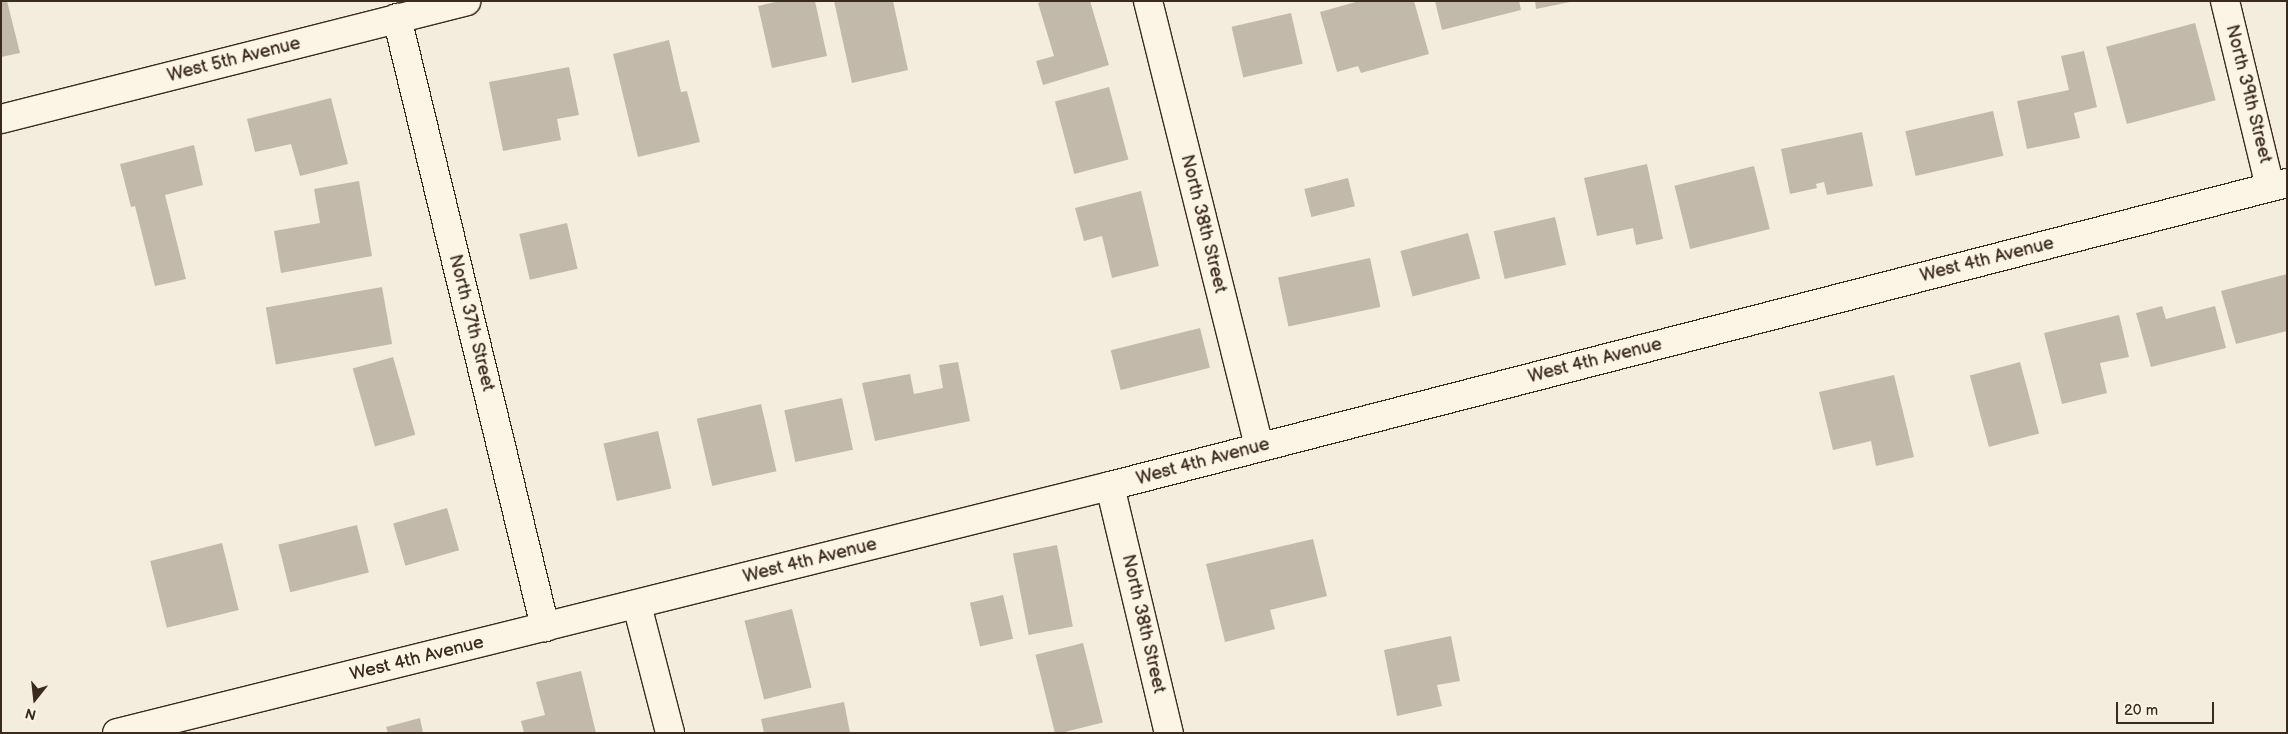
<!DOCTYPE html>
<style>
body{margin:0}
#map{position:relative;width:2288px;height:734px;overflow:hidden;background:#f4eddd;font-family:"Balsamiq Sans",sans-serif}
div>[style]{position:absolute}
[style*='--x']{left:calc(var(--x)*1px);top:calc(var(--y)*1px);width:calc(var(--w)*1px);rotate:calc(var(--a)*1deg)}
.building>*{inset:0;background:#c3b9aa;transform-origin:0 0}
.roads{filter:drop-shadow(1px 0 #3b2a1e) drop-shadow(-1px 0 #3b2a1e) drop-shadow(0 1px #3b2a1e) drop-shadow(0 -1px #3b2a1e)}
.minor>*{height:28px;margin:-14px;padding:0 14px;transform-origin:14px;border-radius:14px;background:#fcf5e5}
span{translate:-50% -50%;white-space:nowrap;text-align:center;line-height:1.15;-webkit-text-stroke:4.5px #fcf5e5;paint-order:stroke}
.street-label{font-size:18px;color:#3b2a1e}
.frame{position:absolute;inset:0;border:2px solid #3b2a1e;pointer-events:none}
.north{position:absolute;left:10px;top:674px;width:50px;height:50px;-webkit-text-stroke:4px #fcf5e5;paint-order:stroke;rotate:196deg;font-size:14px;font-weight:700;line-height:20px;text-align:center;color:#3b2a1e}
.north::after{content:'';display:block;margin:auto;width:18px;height:22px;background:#3b2a1e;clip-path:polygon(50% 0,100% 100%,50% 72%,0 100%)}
.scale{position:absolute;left:2116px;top:702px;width:98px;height:22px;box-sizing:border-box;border:2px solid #3b2a1e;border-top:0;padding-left:6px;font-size:15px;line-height:18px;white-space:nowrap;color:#3b2a1e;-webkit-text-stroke:4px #fcf5e5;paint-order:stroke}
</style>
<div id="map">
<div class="building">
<div style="clip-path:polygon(1px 1px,7px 1px,20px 53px,1px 57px)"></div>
<div style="clip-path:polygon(780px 1px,815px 1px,827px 56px,772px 68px,758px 6px)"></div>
<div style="clip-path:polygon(834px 1px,893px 1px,908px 70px,852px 83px)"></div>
<div style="clip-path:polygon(1043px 1px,1090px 1px,1109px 65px,1043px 85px,1036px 61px,1054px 56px,1038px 3px)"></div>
<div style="clip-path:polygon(1359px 1px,1414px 1px,1429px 54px,1361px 73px,1358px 66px,1337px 72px,1320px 12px)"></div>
<div style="clip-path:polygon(1435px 1px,1519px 1px,1521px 10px,1442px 30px)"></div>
<div style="clip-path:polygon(1535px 1px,1570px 1px,1570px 2px,1536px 9px)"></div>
<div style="left:1291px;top:13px;width:52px;height:61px;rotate:77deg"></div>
<div style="left:2195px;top:23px;width:80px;height:92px;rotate:75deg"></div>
<div style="clip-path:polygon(669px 40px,681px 92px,687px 91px,700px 142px,638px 157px,613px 54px)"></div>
<div style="clip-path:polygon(2084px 51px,2097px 107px,2074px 113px,2080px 138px,2027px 149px,2017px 101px,2069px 90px,2061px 56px)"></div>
<div style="clip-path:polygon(569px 67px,579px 115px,557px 119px,561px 140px,503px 151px,489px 82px)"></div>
<div style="left:1109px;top:87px;width:75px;height:56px;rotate:75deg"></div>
<div style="clip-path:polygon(331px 98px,348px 164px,300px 176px,291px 144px,255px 152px,247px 119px)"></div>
<div style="left:1993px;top:111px;width:46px;height:90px;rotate:77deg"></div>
<div style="clip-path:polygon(1862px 132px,1873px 186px,1827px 195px,1824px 182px,1816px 184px,1817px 188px,1790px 194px,1781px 149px)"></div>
<div style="clip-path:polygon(194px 145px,203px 185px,165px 195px,186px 279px,155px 286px,135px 206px,131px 207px,120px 164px)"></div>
<div style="clip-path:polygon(1647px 164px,1663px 239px,1636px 245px,1633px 228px,1597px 236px,1584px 178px)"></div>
<div style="left:1754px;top:166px;width:65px;height:82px;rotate:76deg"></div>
<div style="left:1348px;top:178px;width:29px;height:45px;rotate:76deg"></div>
<div style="clip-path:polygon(359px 181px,372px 256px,281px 273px,274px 231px,320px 223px,314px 189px)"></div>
<div style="clip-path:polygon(1141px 191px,1159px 266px,1112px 278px,1102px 236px,1084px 241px,1075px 208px)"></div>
<div style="left:1555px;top:217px;width:49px;height:63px;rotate:77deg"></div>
<div style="left:567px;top:223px;width:47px;height:49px;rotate:77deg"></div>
<div style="left:1468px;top:233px;width:47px;height:70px;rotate:75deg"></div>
<div style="left:1370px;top:258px;width:50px;height:94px;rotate:78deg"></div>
<div style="clip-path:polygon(2287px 274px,2287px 331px,2236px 344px,2221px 291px)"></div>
<div style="left:382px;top:287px;width:58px;height:118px;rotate:80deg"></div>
<div style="clip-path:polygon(2162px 306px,2166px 319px,2215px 306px,2226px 348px,2151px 367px,2136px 313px)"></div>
<div style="clip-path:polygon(2119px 315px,2129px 357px,2100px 363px,2107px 393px,2062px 404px,2044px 333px)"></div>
<div style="left:1200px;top:328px;width:41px;height:92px;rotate:76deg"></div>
<div style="left:393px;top:357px;width:81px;height:42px;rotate:74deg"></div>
<div style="clip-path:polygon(958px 362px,970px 421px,875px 441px,862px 383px,910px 374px,914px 394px,943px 388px,939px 365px)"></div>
<div style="left:2020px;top:362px;width:74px;height:52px;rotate:75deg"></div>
<div style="clip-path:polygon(1894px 375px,1914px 457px,1876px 466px,1871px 441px,1833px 450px,1819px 392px)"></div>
<div style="left:842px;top:398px;width:53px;height:59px;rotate:78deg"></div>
<div style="left:761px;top:404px;width:69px;height:66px;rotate:77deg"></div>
<div style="left:658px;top:431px;width:59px;height:56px;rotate:77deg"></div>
<div style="left:447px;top:508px;width:44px;height:56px;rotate:74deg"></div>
<div style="left:357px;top:525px;width:49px;height:81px;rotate:76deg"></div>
<div style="clip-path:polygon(1313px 539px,1327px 596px,1270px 610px,1275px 629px,1225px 642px,1206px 564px)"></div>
<div style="left:222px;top:543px;width:69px;height:74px;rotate:76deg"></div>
<div style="left:1057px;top:545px;width:83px;height:45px;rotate:79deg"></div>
<div style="left:1003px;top:595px;width:45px;height:34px;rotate:77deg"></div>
<div style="left:792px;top:609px;width:81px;height:49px;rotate:76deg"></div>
<div style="clip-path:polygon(1451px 636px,1460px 681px,1437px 685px,1442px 706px,1397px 716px,1384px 650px)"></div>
<div style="left:1083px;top:643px;width:82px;height:49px;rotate:76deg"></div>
<div style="clip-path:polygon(581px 671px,596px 733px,524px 733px,521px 721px,545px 715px,536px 682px)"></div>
<div style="clip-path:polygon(844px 702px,850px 733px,764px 733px,761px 719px)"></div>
<div style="clip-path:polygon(420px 718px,423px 733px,388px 733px,386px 727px)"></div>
</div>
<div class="roads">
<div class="minor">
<div style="--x:1148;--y:1;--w:460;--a:76"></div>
<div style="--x:2225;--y:1;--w:191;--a:76.4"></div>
<div style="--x:397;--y:18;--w:627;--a:76.34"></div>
<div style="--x:1;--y:119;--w:480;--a:-14.2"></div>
<div style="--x:1110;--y:486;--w:254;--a:76.6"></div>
<div style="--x:637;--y:605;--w:132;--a:75.5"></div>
<div style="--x:117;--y:733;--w:1023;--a:-13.97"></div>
<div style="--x:1110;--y:486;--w:1215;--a:-14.44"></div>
</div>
</div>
<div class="street-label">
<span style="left:234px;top:60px;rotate:-14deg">West 5th Avenue</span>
<span style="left:2248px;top:94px;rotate:76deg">North 39th Street</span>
<span style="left:1203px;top:224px;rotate:76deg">North 38th Street</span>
<span style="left:1987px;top:260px;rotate:-14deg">West 4th Avenue</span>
<span style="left:471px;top:323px;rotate:76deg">North 37th Street</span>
<span style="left:1595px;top:361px;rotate:-14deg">West 4th Avenue</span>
<span style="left:1203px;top:462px;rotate:-15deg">West 4th Avenue</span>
<span style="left:810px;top:561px;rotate:-14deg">West 4th Avenue</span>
<span style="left:1143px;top:624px;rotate:77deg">North 38th Street</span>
<span style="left:417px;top:659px;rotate:-14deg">West 4th Avenue</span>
</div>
<div class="frame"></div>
<div class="north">N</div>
<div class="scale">20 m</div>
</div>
